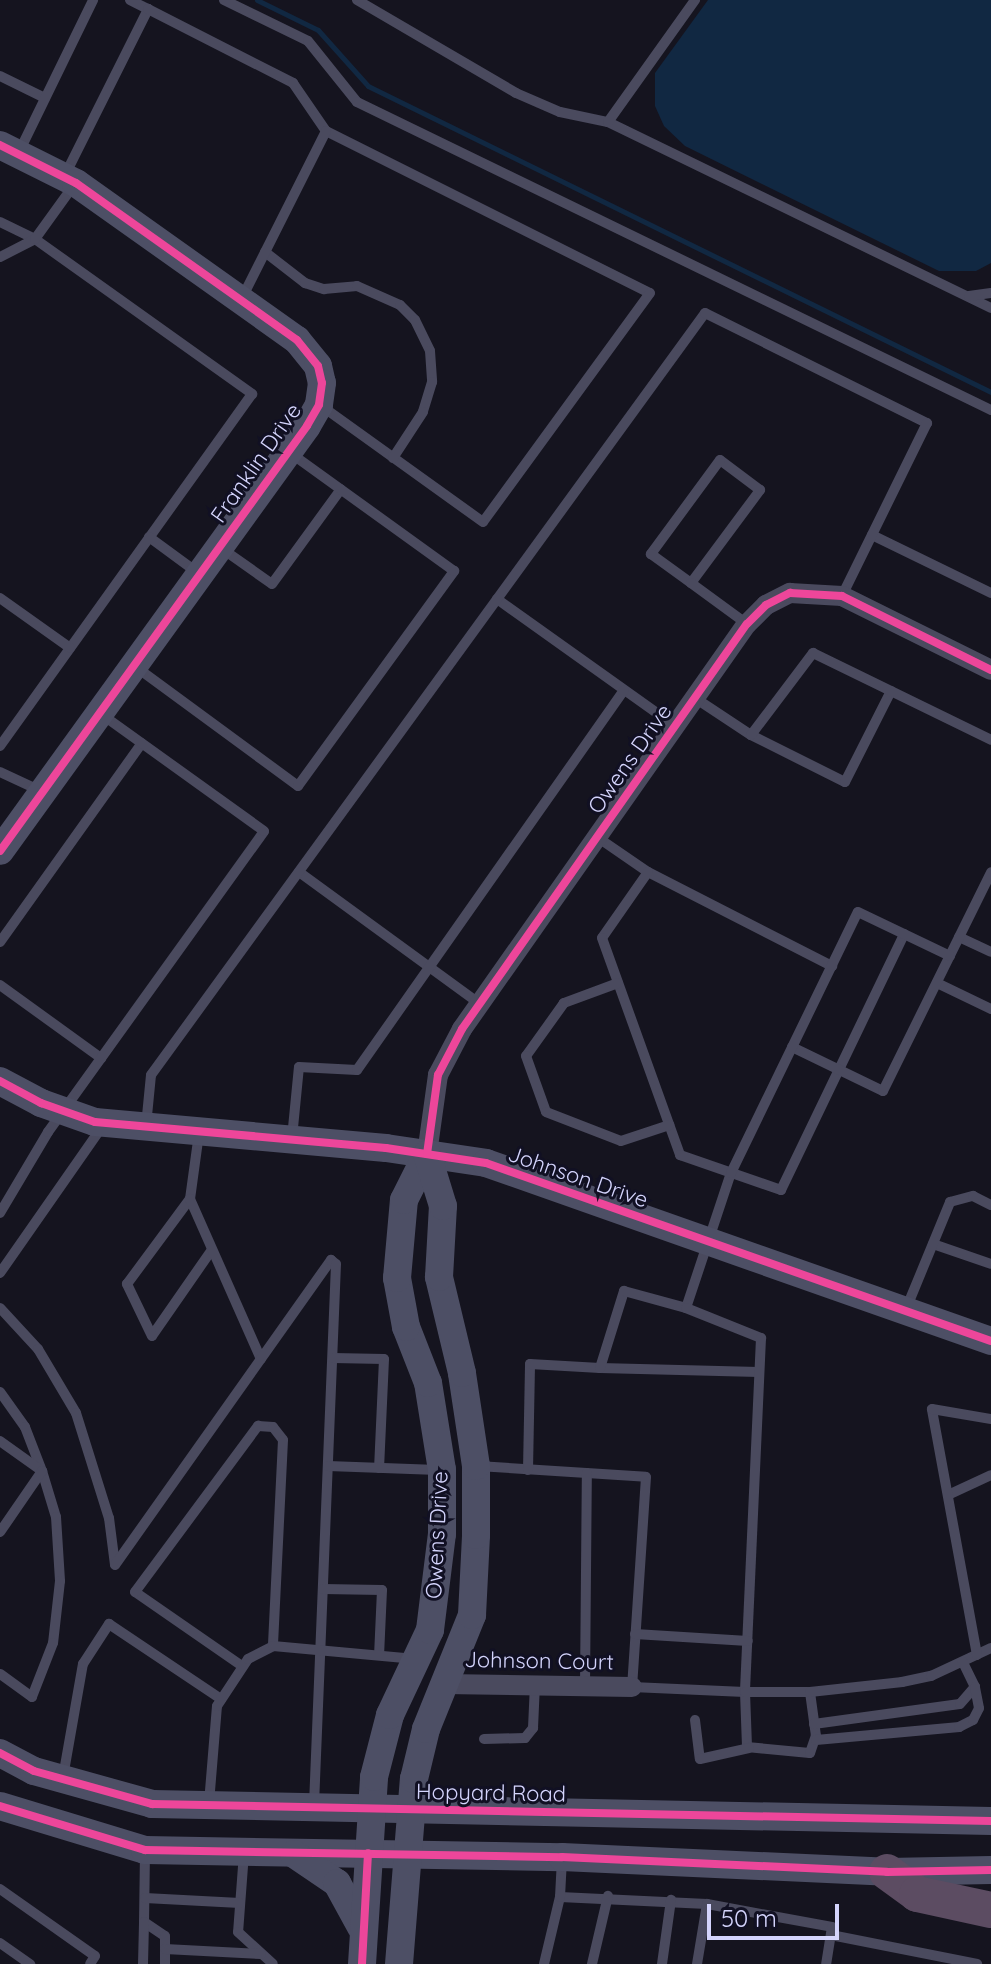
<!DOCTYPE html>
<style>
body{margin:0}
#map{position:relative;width:991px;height:1964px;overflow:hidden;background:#15141f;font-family:Quicksand,sans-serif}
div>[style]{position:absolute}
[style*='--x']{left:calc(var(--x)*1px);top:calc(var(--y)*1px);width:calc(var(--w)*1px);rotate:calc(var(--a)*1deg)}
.water>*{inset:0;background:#112842}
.stream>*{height:5px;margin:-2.5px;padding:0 2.5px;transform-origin:2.5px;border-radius:2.5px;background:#112842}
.lane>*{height:10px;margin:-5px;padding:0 5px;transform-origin:5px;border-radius:5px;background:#4a4a5e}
.street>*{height:20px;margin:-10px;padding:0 10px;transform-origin:10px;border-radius:10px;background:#4a4a5e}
.secondary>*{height:28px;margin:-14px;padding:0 14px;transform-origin:14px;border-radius:14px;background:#4d4f65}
.highway>*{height:36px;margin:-18px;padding:0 18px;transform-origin:18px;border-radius:18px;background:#5c4c62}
.cycleway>*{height:8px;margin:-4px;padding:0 4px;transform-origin:4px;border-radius:4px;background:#ed469a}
span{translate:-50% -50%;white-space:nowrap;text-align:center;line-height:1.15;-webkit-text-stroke:6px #111023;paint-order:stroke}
.street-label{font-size:22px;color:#d4d4fc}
.scale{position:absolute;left:707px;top:1904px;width:132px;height:36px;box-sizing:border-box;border:4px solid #d4d4fc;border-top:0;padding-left:10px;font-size:24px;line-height:28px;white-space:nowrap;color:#d4d4fc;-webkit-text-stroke:6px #111023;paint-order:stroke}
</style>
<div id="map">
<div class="water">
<div style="clip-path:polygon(708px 0,991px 0,991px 263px,976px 271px,939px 271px,685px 146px,664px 126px,655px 106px,655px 73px)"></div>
</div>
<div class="stream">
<div style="--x:257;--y:0;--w:68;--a:26.2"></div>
<div style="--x:318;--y:30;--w:75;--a:48.2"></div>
<div style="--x:368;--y:86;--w:694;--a:26.16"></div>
</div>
<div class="lane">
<div style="--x:130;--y:0;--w:20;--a:27"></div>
<div style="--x:224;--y:0;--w:93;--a:26"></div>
<div style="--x:308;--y:41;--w:78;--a:51.2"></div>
<div style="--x:357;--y:102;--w:705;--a:25.91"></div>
<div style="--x:357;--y:0;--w:184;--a:30.3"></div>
<div style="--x:516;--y:93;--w:48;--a:23.4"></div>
<div style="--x:560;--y:112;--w:49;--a:11.8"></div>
<div style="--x:608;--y:122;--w:426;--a:25.9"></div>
<div style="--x:0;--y:76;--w:50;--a:26.1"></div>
<div style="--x:608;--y:122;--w:150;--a:-54.5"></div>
<div style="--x:19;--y:152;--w:169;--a:-64"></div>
<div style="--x:65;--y:175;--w:186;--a:-63.4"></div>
<div style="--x:148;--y:9;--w:163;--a:27"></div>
<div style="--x:293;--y:83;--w:58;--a:55.5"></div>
<div style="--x:326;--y:131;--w:362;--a:26.6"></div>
<div style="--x:650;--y:293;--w:283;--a:126.1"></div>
<div style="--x:483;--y:522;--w:201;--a:-144.3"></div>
<div style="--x:0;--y:222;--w:39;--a:26"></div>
<div style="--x:35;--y:239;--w:267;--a:35.5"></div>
<div style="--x:252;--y:394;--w:433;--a:125.6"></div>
<div style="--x:265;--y:252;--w:51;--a:37.8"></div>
<div style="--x:305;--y:283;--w:20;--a:18"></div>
<div style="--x:324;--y:289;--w:33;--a:-5"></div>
<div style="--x:357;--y:286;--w:47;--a:23.8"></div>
<div style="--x:400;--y:305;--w:21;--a:45"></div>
<div style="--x:415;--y:320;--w:34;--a:64"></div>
<div style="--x:430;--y:351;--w:31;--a:86"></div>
<div style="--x:432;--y:382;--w:31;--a:107"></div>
<div style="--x:423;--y:412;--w:55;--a:123.1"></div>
<div style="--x:0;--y:257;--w:39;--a:-27"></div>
<div style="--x:35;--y:239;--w:67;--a:-54.2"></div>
<div style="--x:969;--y:296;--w:22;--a:-8"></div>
<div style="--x:242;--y:298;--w:187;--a:-63.3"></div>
<div style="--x:872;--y:535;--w:132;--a:26"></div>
<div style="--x:149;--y:537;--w:61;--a:36.3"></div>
<div style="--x:221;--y:548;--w:62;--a:35.2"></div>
<div style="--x:272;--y:584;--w:117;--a:-54"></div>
<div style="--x:691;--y:583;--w:116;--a:-53.4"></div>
<div style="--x:760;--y:490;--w:50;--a:-143.1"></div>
<div style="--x:720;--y:460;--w:117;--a:126.3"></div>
<div style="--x:651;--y:554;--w:49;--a:35.9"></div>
<div style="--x:691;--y:583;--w:69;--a:36.2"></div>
<div style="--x:0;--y:598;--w:86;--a:35.5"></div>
<div style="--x:497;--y:599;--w:219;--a:35.5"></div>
<div style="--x:136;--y:667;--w:201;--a:36.3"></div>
<div style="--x:298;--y:786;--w:266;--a:-54"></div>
<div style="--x:454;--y:571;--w:200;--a:-144.2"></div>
<div style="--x:695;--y:698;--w:67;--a:33.5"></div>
<div style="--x:751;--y:735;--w:105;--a:26.6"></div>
<div style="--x:845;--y:782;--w:102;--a:-63.2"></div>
<div style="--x:751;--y:735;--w:103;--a:-52.9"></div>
<div style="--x:813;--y:653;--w:198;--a:26"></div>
<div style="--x:0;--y:772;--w:45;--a:24.9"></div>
<div style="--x:597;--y:837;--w:62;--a:34.5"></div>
<div style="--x:648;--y:872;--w:207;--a:27.1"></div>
<div style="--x:299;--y:872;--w:224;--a:36.1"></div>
<div style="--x:648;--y:872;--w:80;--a:124.9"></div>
<div style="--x:602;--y:938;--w:231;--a:70.2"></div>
<div style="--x:680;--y:1155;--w:107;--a:19.1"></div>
<div style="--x:781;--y:1190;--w:284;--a:-64.3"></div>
<div style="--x:959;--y:937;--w:35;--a:25"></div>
<div style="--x:0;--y:942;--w:244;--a:-54.5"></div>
<div style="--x:618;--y:983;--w:58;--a:159.7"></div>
<div style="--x:564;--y:1003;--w:65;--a:125.6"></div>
<div style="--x:526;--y:1056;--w:59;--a:70.3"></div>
<div style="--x:546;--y:1112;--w:80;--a:21.1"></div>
<div style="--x:621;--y:1141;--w:51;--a:-18.4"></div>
<div style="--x:937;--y:983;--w:60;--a:25.7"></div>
<div style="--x:0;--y:985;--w:125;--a:35.9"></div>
<div style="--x:792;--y:1047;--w:101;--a:25.8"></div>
<div style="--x:883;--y:1091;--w:244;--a:-63.7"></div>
<div style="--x:146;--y:1126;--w:51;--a:-84.4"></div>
<div style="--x:151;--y:1075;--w:942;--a:-53.98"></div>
<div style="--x:705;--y:313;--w:248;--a:26.4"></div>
<div style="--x:927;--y:423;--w:193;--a:116.2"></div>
<div style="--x:292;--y:1138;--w:71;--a:-84.4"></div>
<div style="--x:299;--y:1067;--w:58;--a:3"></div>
<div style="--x:357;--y:1070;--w:464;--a:-54.9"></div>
<div style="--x:190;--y:1199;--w:67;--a:-82.2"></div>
<div style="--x:0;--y:1213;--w:94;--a:-59.3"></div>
<div style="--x:48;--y:1132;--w:370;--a:-54.3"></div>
<div style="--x:264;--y:831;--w:201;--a:-144.3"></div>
<div style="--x:933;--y:1244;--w:61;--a:19"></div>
<div style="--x:211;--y:1251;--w:103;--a:124.8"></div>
<div style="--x:152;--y:1336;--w:58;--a:-115.7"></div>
<div style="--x:127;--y:1284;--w:106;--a:-53.5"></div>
<div style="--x:190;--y:1199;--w:175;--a:66.1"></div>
<div style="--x:0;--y:1273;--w:177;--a:-55.1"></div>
<div style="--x:0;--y:1308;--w:56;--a:47.2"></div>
<div style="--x:38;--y:1349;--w:74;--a:59.3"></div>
<div style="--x:76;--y:1413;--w:110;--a:72.6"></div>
<div style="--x:109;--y:1518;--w:47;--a:82.7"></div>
<div style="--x:115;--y:1565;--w:374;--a:-54.7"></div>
<div style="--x:331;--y:1260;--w:6;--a:39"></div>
<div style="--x:336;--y:1264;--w:541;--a:92.33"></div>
<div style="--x:686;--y:1308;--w:142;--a:-71.6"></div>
<div style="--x:731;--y:1173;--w:290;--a:-64.1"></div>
<div style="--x:858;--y:912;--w:102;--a:25.6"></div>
<div style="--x:906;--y:1309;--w:116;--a:-67.6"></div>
<div style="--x:950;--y:1202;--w:24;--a:-15"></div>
<div style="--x:973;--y:1196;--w:20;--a:27"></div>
<div style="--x:333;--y:1358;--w:51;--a:1.1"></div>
<div style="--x:384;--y:1359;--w:109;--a:92.6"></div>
<div style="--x:600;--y:1368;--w:159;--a:1.4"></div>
<div style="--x:0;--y:1392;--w:43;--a:54.5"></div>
<div style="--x:25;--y:1427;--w:47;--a:68.9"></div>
<div style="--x:42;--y:1471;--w:48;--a:73.1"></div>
<div style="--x:56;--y:1517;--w:64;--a:86.4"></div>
<div style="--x:60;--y:1581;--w:62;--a:96.4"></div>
<div style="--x:53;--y:1643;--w:58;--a:111.3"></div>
<div style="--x:32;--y:1697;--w:39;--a:-144"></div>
<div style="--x:0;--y:1441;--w:52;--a:35.5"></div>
<div style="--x:42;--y:1471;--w:74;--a:124.5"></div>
<div style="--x:328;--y:1466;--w:110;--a:2.1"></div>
<div style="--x:478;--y:1466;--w:168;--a:3.7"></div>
<div style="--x:646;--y:1477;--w:210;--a:93.8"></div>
<div style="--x:632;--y:1687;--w:113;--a:2.5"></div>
<div style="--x:745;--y:1692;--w:55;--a:87.9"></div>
<div style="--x:747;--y:1747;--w:63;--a:5.4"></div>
<div style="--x:810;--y:1753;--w:18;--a:-71"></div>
<div style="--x:816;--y:1736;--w:44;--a:-97.8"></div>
<div style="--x:528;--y:1470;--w:106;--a:-88.9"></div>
<div style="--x:530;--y:1364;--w:70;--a:3.3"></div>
<div style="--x:600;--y:1368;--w:81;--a:-72.7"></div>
<div style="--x:624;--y:1291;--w:64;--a:15.3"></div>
<div style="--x:686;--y:1308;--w:81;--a:21.8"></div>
<div style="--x:761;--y:1338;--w:354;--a:92.6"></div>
<div style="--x:745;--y:1692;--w:65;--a:0"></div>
<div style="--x:810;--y:1692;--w:93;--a:-6.2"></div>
<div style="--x:902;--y:1682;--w:30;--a:-12"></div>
<div style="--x:931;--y:1676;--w:66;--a:-25"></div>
<div style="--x:948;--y:1495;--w:47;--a:-24.9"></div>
<div style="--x:323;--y:1589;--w:59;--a:1"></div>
<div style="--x:382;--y:1590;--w:65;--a:92.6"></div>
<div style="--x:635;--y:1634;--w:113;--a:3.5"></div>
<div style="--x:977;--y:1655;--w:250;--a:-100.4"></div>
<div style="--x:932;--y:1409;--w:60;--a:9.6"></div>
<div style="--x:242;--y:1666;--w:130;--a:-145.3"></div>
<div style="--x:135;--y:1592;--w:207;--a:-53.5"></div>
<div style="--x:258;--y:1426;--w:15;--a:4"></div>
<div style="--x:273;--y:1427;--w:16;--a:52"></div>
<div style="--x:283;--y:1440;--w:206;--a:92.8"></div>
<div style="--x:585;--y:1686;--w:213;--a:-89.5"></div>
<div style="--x:695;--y:1720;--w:39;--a:83"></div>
<div style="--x:700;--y:1759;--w:50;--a:-12.7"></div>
<div style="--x:814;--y:1724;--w:147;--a:-7.8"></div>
<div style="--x:960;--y:1704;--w:23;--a:-49"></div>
<div style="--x:975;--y:1687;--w:28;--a:-116"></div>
<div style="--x:484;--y:1739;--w:41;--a:-1.4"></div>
<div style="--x:525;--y:1738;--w:13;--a:-51"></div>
<div style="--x:533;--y:1728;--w:44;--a:-87.4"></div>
<div style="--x:816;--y:1740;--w:144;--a:-5.2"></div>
<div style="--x:959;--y:1727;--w:16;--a:-27"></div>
<div style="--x:973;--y:1720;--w:13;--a:-63"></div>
<div style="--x:979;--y:1708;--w:21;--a:-101"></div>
<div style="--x:63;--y:1777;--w:115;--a:-80"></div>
<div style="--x:83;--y:1664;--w:48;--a:-57"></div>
<div style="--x:109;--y:1624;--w:135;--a:33.8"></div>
<div style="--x:209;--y:1803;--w:97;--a:-85.3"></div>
<div style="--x:217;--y:1706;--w:56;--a:-56.6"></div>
<div style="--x:248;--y:1659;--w:28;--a:-27"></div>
<div style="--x:273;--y:1646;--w:143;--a:5.2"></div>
<div style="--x:145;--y:1852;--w:70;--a:90.8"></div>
<div style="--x:144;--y:1922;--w:25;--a:34"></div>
<div style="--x:165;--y:1936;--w:28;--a:90"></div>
<div style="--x:244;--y:1853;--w:79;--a:94.3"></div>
<div style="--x:238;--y:1932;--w:47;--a:42.4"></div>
<div style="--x:0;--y:1889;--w:116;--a:35.2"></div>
<div style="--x:95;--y:1956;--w:9;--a:122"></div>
<div style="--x:560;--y:1897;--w:147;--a:2.7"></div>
<div style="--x:707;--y:1904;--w:127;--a:10.4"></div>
<div style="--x:832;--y:1927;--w:37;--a:99"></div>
<div style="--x:145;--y:1898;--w:95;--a:3"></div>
<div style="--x:831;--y:1935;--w:149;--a:11.2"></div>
<div style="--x:0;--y:1943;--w:37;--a:35"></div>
<div style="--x:165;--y:1949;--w:96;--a:3"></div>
<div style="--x:143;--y:1964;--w:42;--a:-88.6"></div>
<div style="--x:544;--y:1964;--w:69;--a:-76.6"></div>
<div style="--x:560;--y:1897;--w:37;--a:-87"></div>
<div style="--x:592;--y:1964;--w:70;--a:-76.8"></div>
<div style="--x:662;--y:1964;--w:65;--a:-82"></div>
<div style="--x:697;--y:1964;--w:61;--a:-80.5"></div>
</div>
<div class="street">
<div style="--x:427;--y:1154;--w:80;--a:-82.1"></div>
<div style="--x:438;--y:1075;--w:52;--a:-62.4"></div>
<div style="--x:462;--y:1029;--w:495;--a:-54.9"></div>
<div style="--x:747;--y:624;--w:27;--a:-45"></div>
<div style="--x:766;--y:605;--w:27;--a:-27"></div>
<div style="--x:790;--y:593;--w:52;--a:3.3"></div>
<div style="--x:842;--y:596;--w:166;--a:26.4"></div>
<div style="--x:445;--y:1684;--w:187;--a:0.9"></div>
</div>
<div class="secondary">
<div style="--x:0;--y:145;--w:85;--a:26.6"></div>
<div style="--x:76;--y:183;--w:271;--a:35.4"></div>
<div style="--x:297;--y:340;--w:33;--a:51"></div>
<div style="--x:318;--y:366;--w:17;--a:77"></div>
<div style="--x:322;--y:383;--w:22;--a:98"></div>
<div style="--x:319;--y:405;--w:24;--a:120"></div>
<div style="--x:307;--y:426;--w:524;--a:125.84"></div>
<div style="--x:0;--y:1081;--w:47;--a:28.2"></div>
<div style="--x:41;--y:1103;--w:57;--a:19.4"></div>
<div style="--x:95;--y:1122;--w:292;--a:5.1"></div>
<div style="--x:386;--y:1148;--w:101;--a:8.5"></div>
<div style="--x:486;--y:1163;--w:535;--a:19.42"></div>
<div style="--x:0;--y:1753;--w:38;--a:28"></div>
<div style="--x:34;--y:1771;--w:123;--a:15.6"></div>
<div style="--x:152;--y:1804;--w:839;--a:1.16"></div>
<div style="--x:0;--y:1806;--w:152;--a:16.9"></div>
<div style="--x:145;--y:1850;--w:417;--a:1"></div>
<div style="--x:562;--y:1857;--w:325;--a:2.6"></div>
<div style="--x:887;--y:1872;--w:104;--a:-1.1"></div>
<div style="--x:294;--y:1854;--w:52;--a:34"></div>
<div style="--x:337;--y:1883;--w:50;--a:61.4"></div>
<div style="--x:362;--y:1964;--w:187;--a:-86.3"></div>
<div style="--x:374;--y:1777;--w:64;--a:-75.5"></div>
<div style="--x:390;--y:1715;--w:94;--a:-64.8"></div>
<div style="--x:430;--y:1630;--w:97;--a:-82.9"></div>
<div style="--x:442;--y:1534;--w:64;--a:-90"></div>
<div style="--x:442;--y:1470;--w:88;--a:-99.1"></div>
<div style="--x:428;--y:1383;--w:60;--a:-111.4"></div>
<div style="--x:406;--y:1327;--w:50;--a:-100.4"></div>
<div style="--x:397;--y:1278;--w:78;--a:-84.9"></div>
<div style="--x:404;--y:1200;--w:51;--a:-63.4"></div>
<div style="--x:399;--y:1964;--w:186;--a:-85.4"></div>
<div style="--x:414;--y:1779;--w:51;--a:-76.5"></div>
<div style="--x:426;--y:1729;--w:123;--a:-68"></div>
<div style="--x:472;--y:1615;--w:80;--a:-87.1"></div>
<div style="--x:476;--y:1535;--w:69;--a:-90"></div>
<div style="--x:476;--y:1466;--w:94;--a:-98.6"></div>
<div style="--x:462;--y:1373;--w:99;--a:-103.5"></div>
<div style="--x:439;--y:1277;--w:71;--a:-86.8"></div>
<div style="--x:443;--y:1206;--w:54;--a:-107.1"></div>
</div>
<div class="highway">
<div style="--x:887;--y:1872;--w:37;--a:36"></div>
<div style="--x:917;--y:1894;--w:76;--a:12.2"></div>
</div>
<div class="cycleway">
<div style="--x:0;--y:145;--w:85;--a:26.6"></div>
<div style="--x:76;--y:183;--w:271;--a:35.4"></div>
<div style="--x:297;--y:340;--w:33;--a:51"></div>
<div style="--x:318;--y:366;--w:17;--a:77"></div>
<div style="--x:322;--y:383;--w:22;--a:98"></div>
<div style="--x:319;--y:405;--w:24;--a:120"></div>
<div style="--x:307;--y:426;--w:524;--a:125.84"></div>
<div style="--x:0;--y:1081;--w:47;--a:28.2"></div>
<div style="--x:41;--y:1103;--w:57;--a:19.4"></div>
<div style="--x:95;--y:1122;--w:292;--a:5.1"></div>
<div style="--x:386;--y:1148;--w:101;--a:8.5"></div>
<div style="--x:486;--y:1163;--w:535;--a:19.42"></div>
<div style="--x:427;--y:1154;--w:80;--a:-82.1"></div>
<div style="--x:438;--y:1075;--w:52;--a:-62.4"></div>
<div style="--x:462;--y:1029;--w:495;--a:-54.9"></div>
<div style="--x:747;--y:624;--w:27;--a:-45"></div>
<div style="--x:766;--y:605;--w:27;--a:-27"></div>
<div style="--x:790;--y:593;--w:52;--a:3.3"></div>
<div style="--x:842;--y:596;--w:166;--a:26.4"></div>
<div style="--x:0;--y:1753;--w:38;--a:28"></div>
<div style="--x:34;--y:1771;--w:123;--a:15.6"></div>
<div style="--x:152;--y:1804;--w:839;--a:1.16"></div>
<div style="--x:0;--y:1806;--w:152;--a:16.9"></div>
<div style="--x:145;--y:1850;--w:417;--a:1"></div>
<div style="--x:562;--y:1857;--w:325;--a:2.6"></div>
<div style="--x:887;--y:1872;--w:104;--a:-1.1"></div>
<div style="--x:362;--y:1964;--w:111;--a:-86.9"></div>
</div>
<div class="street-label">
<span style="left:256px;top:463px;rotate:-55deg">Franklin Drive</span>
<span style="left:630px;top:759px;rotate:-55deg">Owens Drive</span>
<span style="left:578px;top:1177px;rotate:19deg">Johnson Drive</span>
<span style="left:437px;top:1535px;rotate:-87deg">Owens Drive</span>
<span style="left:539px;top:1661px;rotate:1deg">Johnson Court</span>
<span style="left:491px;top:1793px;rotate:1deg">Hopyard Road</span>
</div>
<div class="scale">50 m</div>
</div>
